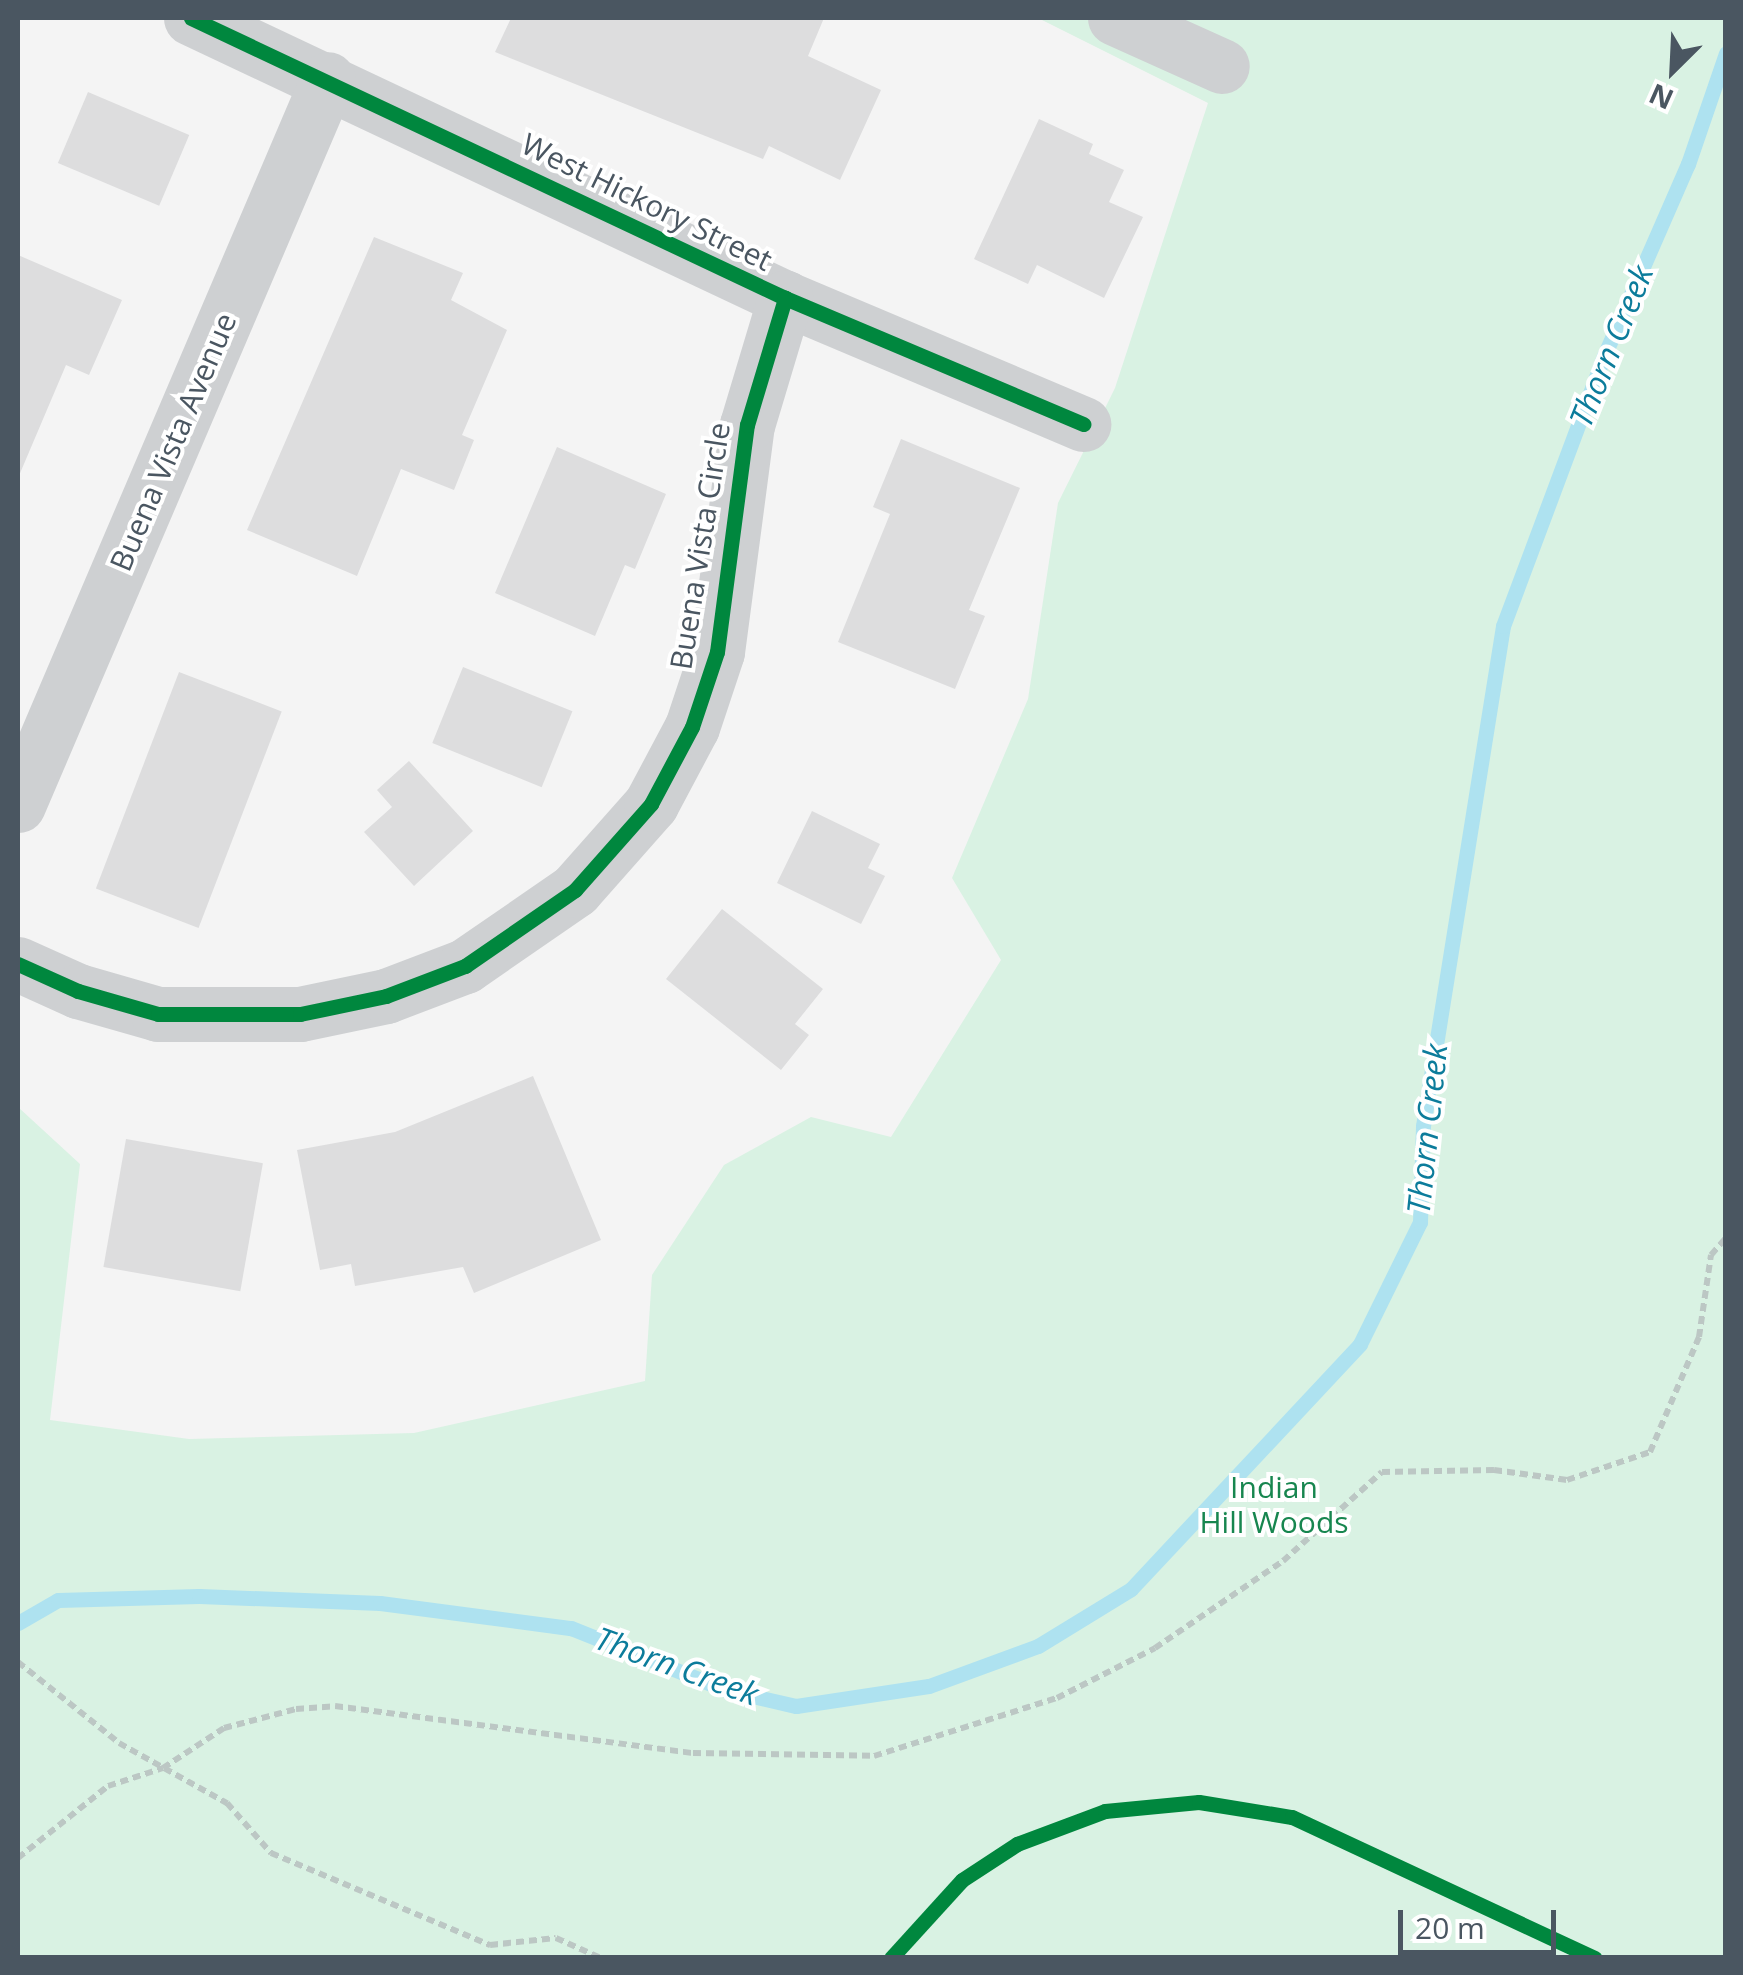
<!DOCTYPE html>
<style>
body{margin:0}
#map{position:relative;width:1743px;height:1975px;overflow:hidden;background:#f4f4f4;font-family:"Open Sans",sans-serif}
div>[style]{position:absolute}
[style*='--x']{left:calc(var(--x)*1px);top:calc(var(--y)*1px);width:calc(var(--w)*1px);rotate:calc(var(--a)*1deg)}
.green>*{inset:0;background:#d9f2e3}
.stream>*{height:15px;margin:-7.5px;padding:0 7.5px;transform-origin:7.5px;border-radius:7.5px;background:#aee2f0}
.building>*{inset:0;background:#ddddde;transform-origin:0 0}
.path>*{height:6px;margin-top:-3px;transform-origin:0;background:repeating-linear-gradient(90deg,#bcc7c4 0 8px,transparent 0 13px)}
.minor>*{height:55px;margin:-27.5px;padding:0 27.5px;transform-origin:27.5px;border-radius:27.5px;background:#ced0d2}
.cycleway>*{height:15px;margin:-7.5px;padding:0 7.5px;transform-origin:7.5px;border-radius:7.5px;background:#00873e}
span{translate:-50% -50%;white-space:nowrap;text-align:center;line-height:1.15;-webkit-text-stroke:8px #fff;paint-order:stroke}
.street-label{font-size:30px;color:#4a5661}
.park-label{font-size:30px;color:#17864f}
.water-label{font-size:32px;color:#0c7c9b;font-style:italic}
.frame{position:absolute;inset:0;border:20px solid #4a5661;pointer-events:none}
.north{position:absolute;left:1623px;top:20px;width:100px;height:100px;-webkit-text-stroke:8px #fff;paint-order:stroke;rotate:204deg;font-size:28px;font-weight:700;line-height:40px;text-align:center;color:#4a5661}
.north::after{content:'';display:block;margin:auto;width:35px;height:45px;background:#4a5661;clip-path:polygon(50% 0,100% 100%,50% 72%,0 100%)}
.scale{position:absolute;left:1398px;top:1910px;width:158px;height:45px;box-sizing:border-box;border:5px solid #4a5661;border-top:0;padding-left:12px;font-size:30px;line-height:35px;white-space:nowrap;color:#4a5661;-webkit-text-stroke:8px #fff;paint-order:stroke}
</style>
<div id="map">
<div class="green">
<div style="clip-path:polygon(1038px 18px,1725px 18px,1725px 1957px,18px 1957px,18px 1107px,80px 1164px,50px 1420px,189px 1439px,414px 1433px,645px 1381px,652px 1275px,724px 1165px,811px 1117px,891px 1137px,1001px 960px,952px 878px,1028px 699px,1058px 503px,1115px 388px,1208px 103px)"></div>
</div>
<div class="stream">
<div style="--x:18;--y:1623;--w:46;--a:-29.9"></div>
<div style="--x:58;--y:1600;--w:141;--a:-1.6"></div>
<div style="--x:199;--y:1596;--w:181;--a:2.2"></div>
<div style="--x:380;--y:1603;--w:193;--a:7.5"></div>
<div style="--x:571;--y:1628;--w:167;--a:21.8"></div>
<div style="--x:726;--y:1690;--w:72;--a:12.9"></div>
<div style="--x:796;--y:1706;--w:134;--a:-8.6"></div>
<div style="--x:929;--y:1686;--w:116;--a:-20.2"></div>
<div style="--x:1038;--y:1646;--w:109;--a:-31.5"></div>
<div style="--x:1131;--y:1589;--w:335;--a:-46.9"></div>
<div style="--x:1360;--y:1344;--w:136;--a:-63.8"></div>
<div style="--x:1420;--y:1222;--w:96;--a:-88.2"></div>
<div style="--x:1423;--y:1126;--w:506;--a:-80.91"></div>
<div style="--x:1503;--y:626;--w:288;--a:-69.5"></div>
<div style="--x:1604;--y:356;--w:210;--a:-66.4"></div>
<div style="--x:1688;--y:164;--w:117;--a:-71.1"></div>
</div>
<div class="building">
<div style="clip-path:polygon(511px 18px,824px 18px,808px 56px,881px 90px,840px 180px,769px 146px,763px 159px,495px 52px)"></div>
<div style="left:88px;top:92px;width:110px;height:77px;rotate:23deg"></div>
<div style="clip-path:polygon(1039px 119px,1093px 144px,1089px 154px,1124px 170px,1109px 202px,1143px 217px,1104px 298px,1037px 265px,1028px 284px,974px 259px)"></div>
<div style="clip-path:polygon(374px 237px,463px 273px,451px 300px,507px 330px,462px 435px,474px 440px,454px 490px,401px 469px,357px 576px,247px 530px)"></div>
<div style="clip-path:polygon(18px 255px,122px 300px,89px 375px,66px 365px,18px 478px)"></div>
<div style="clip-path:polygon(901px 439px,1020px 488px,969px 610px,985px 616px,955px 689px,838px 642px,890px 514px,873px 507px)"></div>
<div style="clip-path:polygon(557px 447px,666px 494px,635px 569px,625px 565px,595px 636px,495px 593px)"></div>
<div style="left:463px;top:667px;width:118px;height:82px;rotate:22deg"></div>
<div style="left:179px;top:672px;width:110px;height:232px;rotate:21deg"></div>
<div style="clip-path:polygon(409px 761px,473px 831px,414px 886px,364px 832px,392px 807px,377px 790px)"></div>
<div style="clip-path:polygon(812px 811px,880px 844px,868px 868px,885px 876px,861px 924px,777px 883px)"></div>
<div style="clip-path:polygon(722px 909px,823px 989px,795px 1024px,809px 1035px,781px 1070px,666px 979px)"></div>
<div style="clip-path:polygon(533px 1076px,601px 1240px,474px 1293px,463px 1267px,355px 1286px,351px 1264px,320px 1270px,297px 1150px,395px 1132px)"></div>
<div style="left:126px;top:1139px;width:139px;height:130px;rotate:10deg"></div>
</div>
<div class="path">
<div style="--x:18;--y:1662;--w:129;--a:38.7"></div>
<div style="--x:119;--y:1743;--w:124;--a:29.1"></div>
<div style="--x:227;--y:1803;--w:67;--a:48.7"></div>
<div style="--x:271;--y:1853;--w:238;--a:22.8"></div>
<div style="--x:490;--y:1945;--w:66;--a:-6.1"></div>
<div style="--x:556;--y:1938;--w:49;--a:24"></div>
<div style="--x:18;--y:1858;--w:115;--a:-38.7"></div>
<div style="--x:108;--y:1786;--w:58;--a:-18.1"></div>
<div style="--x:163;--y:1768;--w:73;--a:-33.3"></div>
<div style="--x:224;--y:1728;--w:74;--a:-14.8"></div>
<div style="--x:296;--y:1709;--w:39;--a:-4"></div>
<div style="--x:335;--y:1706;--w:361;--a:7.5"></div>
<div style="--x:693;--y:1753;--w:181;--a:0.9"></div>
<div style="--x:874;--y:1756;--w:192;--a:-17.6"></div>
<div style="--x:1057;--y:1698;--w:110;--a:-27"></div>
<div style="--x:1155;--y:1648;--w:155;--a:-34.2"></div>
<div style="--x:1283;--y:1561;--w:133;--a:-42"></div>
<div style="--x:1382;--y:1472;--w:112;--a:-1"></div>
<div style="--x:1494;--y:1470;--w:74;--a:7.8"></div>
<div style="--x:1567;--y:1480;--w:88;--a:-18.6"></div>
<div style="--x:1650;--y:1452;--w:125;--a:-66.9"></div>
<div style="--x:1699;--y:1337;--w:83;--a:-81.7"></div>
<div style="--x:1711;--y:1255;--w:23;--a:-49"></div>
</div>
<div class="minor">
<div style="--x:191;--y:18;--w:657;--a:25.24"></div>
<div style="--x:785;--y:298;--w:324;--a:22.9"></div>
<div style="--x:1115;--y:18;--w:117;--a:24.2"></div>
<div style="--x:18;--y:805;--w:789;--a:-66.88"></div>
<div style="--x:18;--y:964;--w:66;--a:24.2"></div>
<div style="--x:78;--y:991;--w:83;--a:16"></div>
<div style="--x:158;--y:1014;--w:142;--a:0"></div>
<div style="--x:300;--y:1014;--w:88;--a:-11.8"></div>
<div style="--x:386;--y:996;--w:85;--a:-20.8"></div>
<div style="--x:465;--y:966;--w:134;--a:-34.6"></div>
<div style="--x:575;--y:890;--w:115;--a:-48.5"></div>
<div style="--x:651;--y:804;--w:87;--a:-62"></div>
<div style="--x:692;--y:727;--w:79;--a:-71.6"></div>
<div style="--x:717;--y:652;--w:229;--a:-82.5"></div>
<div style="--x:747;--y:425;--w:133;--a:-73.3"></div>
</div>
<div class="cycleway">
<div style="--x:191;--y:18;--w:657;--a:25.24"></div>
<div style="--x:785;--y:298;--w:324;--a:22.9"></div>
<div style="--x:18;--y:964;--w:66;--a:24.2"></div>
<div style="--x:78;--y:991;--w:83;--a:16"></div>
<div style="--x:158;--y:1014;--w:142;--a:0"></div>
<div style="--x:300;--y:1014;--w:88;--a:-11.8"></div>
<div style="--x:386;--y:996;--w:85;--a:-20.8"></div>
<div style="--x:465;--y:966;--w:134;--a:-34.6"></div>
<div style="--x:575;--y:890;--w:115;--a:-48.5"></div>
<div style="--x:651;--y:804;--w:87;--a:-62"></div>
<div style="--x:692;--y:727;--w:79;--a:-71.6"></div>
<div style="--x:717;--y:652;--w:229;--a:-82.5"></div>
<div style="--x:747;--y:425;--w:133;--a:-73.3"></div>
<div style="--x:891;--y:1958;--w:105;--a:-47.7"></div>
<div style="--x:962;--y:1880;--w:66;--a:-33.2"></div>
<div style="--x:1017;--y:1844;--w:94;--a:-20.6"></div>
<div style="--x:1105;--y:1811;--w:94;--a:-5.5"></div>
<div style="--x:1199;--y:1802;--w:94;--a:9.2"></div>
<div style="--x:1292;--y:1817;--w:334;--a:25"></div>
</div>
<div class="street-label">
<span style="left:647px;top:202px;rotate:26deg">West Hickory Street</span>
<span style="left:173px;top:442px;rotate:-67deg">Buena Vista Avenue</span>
<span style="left:700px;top:546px;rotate:-81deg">Buena Vista Circle</span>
</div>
<div class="park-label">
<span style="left:1274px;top:1504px">Indian<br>Hill Woods</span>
</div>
<div class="water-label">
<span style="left:1611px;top:346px;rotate:-68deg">Thorn Creek</span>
<span style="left:1427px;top:1129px;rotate:-84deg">Thorn Creek</span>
<span style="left:677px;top:1666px;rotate:20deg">Thorn Creek</span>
</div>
<div class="frame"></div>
<div class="north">N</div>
<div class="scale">20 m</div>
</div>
